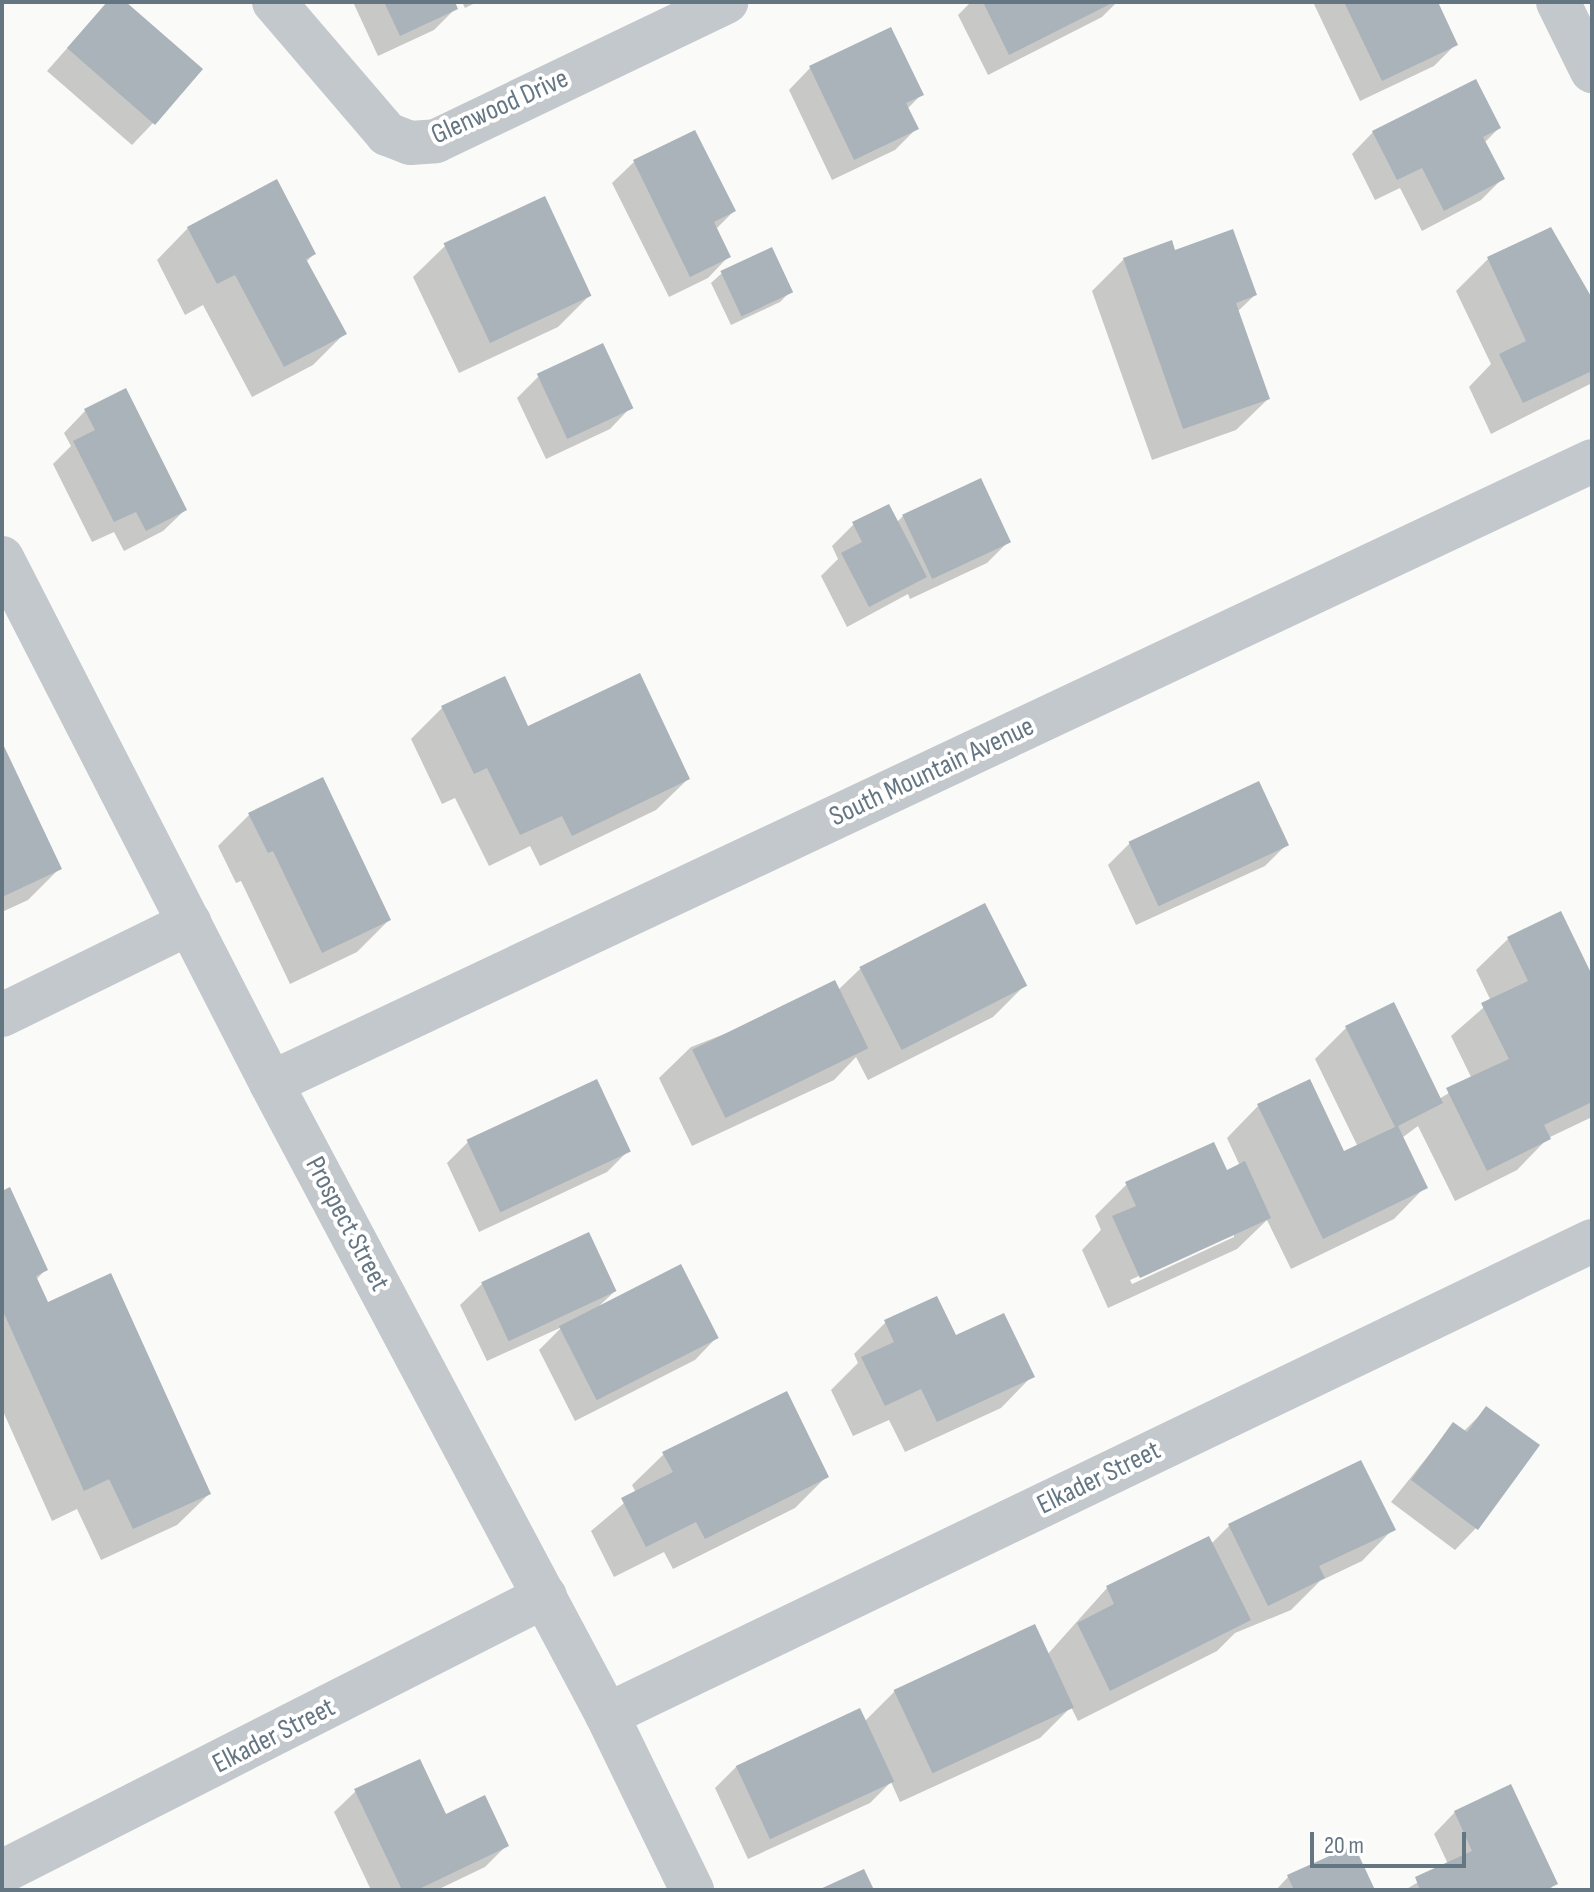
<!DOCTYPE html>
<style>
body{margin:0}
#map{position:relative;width:1594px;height:1892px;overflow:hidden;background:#fafaf8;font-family:"Sofia Sans Condensed",sans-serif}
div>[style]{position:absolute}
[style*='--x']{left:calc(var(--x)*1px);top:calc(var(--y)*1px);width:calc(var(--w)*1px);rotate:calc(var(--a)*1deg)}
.shadow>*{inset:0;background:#0003}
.building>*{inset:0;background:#aab3b9;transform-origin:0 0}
.minor>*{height:44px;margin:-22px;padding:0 22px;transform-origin:22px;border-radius:22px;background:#c3c8cc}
span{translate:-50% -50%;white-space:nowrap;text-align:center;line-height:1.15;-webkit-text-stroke:8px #fff;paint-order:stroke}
.street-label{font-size:28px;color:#657683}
.frame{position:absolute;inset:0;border:4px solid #657683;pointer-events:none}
.scale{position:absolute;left:1310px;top:1832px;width:156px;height:36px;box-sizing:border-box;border:4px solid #657683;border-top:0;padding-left:10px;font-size:24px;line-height:28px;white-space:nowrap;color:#657683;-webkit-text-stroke:6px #fff;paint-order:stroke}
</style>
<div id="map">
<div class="shadow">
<div style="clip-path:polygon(108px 2px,123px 2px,153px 123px,132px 145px,47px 71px)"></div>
<div style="clip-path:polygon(353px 2px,453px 2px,456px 8px,434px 30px,378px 56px)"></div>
<div style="clip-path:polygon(462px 2px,477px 2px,465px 8px)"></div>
<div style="clip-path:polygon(971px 2px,1117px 2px,1102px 17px,988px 75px,958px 15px)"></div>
<div style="clip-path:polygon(1313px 2px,1436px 2px,1456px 44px,1434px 66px,1360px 101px)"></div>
<div style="clip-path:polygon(810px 68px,921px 95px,907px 109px,917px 128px,895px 150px,832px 180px,789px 90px)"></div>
<div style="clip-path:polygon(1499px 128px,1484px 143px,1502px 179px,1481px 200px,1422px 231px,1400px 188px,1375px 200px,1352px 154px,1373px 132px)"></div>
<div style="clip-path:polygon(694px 132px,734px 211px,716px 229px,729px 256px,708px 278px,669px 297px,612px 183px,634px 162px)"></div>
<div style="clip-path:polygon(188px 228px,314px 254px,306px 262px,344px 334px,313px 365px,252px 397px,203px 305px,185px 315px,157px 260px)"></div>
<div style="clip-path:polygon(1550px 229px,1592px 302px,1592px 383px,1491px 434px,1469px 387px,1491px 364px,1456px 291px,1488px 259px)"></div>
<div style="clip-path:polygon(445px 246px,590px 295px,558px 327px,459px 373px,413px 277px)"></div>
<div style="clip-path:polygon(1174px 252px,1255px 295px,1237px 312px,1268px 399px,1236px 430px,1152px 460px,1092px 291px,1124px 259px)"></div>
<div style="clip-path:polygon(722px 273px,790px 292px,780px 302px,731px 325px,711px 283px)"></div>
<div style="clip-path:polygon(538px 377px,631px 407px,610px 429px,546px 459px,517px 398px)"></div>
<div style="clip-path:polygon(125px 391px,185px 510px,163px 531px,124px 551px,114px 532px,92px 542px,53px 464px,71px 446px,64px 433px,85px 411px)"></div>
<div style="clip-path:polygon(903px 516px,1008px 542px,987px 563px,910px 599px,908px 594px,847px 627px,821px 576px,838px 559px,832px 546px,854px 524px,897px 522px)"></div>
<div style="clip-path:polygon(442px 708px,527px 729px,688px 779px,656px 810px,540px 866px,530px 846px,489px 866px,455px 798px,442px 804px,411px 739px)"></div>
<div style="clip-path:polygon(2px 747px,59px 869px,28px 900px,2px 912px)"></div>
<div style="clip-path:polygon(249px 815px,389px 920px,357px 952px,290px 984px,241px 881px,236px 883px,218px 846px)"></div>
<div style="clip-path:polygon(1130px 843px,1286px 845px,1265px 866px,1136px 925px,1108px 865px)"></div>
<div style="clip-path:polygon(984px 906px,1024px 986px,993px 1017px,868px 1080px,856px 1057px,834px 1080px,692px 1146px,659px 1078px,691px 1047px,838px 990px,860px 969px)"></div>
<div style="clip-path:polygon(evenodd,1508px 939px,1592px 980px,1592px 1117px,1548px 1138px,1517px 1170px,1455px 1201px,1418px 1126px,1399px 1140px,1425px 1187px,1394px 1219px,1291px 1269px,1267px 1220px,1237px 1249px,1108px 1308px,1082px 1250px,1101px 1230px,1095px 1216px,1127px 1184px,1226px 1173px,1240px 1166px,1227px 1138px,1258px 1106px,1343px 1154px,1358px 1147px,1315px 1059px,1346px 1028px,1439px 1099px,1472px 1079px,1451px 1036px,1491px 1001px,1476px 970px,1508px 939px,1234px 1233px,1234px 1237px,1132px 1284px,1130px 1280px,1234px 1233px)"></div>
<div style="clip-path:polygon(468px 1142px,629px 1150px,607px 1172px,479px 1232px,447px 1163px)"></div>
<div style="clip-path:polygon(2px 1193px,45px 1270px,36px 1280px,47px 1304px,209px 1494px,177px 1525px,101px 1560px,77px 1509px,52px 1521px,2px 1409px)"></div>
<div style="clip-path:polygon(588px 1235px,615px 1291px,596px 1309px,716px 1338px,695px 1360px,575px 1421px,539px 1350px,562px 1327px,487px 1361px,460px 1305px,482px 1284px)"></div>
<div style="clip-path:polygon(886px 1322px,955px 1338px,1032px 1376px,1001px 1408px,905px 1452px,889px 1420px,853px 1436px,831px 1390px,858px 1363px,854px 1354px)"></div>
<div style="clip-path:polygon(1487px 1408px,1476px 1528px,1455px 1550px,1391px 1502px,1453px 1425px,1463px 1432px)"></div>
<div style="clip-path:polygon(664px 1454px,827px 1476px,795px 1508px,673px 1569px,664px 1552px,614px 1577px,591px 1531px,636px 1493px,632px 1485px)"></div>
<div style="clip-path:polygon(1229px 1526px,1393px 1529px,1362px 1561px,1320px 1581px,1291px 1610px,1235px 1633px,1217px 1651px,1078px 1721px,1071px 1707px,1040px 1738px,900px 1802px,891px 1782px,870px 1803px,748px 1859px,715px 1788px,736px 1767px,864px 1722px,895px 1691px,1047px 1655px,1107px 1588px,1211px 1544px)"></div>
<div style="clip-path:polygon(356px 1791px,445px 1816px,506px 1846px,485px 1867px,437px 1890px,371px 1890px,334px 1812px)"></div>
<div style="clip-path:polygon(1455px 1812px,1555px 1884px,1549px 1890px,1405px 1890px,1448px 1864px,1434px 1834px)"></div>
<div style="clip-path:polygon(1288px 1877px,1373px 1890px,1276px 1890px)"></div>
</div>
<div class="building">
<div style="clip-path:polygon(107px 2px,126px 2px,203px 69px,155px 125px,67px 48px)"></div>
<div style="clip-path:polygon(384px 2px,455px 2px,458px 9px,400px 36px)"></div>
<div style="clip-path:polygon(983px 2px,1114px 2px,1009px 55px)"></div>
<div style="clip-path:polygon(1344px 2px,1438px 2px,1458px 45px,1382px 81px)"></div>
<div style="clip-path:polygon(891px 27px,924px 95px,906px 103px,919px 129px,854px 160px,809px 66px)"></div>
<div style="clip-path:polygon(1476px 79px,1501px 128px,1483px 137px,1505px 179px,1444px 211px,1422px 168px,1397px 180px,1372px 131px)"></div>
<div style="clip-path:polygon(695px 130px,736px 211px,714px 222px,731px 257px,690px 277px,633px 160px)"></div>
<div style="clip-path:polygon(277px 179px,316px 254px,306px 259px,347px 334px,284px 367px,235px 275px,217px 284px,187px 227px)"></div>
<div style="left:545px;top:196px;width:110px;height:112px;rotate:65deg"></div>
<div style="clip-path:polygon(1551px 227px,1592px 298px,1592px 371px,1523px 403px,1499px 354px,1526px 341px,1487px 257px)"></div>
<div style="clip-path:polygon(1233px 229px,1257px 295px,1236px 303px,1270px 399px,1183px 429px,1123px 258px,1172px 240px,1175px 250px)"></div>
<div style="left:772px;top:247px;width:50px;height:57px;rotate:65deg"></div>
<div style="left:603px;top:343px;width:72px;height:73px;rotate:65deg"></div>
<div style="clip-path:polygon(126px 388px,187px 510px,146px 531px,136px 512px,114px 522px,73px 441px,95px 430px,84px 409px)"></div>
<div style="left:981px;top:478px;width:71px;height:87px;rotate:65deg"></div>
<div style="clip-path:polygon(889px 504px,927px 577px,869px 607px,841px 553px,862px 542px,852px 522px)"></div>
<div style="clip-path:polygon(640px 673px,690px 779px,572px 836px,562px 816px,520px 835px,487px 768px,474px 774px,441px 706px,505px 676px,528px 726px)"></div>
<div style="clip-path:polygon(2px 742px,62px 869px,2px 897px)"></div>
<div style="clip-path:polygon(323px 777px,391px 920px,322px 953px,273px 851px,268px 853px,248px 813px)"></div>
<div style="left:1259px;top:781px;width:71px;height:144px;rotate:65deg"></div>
<div style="left:985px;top:903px;width:93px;height:141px;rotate:63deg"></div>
<div style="clip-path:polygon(1561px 911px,1592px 975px,1592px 1102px,1544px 1125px,1551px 1139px,1487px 1171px,1446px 1088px,1509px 1059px,1481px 1003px,1528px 981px,1507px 937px)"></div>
<div style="left:835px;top:980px;width:76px;height:159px;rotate:64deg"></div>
<div style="clip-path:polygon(1394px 1002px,1443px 1103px,1398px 1126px,1428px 1188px,1323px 1239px,1257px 1104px,1310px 1079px,1344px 1151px,1395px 1127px,1345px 1026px)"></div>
<div style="left:597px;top:1079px;width:80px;height:144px;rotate:65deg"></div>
<div style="clip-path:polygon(1214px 1142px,1227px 1170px,1245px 1161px,1271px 1218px,1140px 1278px,1112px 1216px,1136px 1206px,1125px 1182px)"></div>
<div style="clip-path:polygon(10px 1187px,48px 1270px,36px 1276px,48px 1302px,111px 1273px,211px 1494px,133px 1529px,109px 1479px,84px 1491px,2px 1309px,2px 1191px)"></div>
<div style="left:589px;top:1232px;width:65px;height:119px;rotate:65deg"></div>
<div style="left:681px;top:1264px;width:83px;height:137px;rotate:63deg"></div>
<div style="clip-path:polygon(937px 1296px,956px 1335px,1004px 1313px,1035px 1377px,937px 1422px,921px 1389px,885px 1406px,861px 1357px,894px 1342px,884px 1320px)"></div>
<div style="clip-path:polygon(787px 1391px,829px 1477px,705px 1539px,696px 1522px,646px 1547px,621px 1498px,673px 1472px,662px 1452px)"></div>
<div style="clip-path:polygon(1486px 1406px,1540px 1445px,1478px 1530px,1411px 1480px,1453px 1422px,1467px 1432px)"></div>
<div style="clip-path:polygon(1361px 1460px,1396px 1530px,1319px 1566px,1325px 1578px,1268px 1606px,1228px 1524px)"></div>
<div style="clip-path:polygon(1209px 1536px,1251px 1620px,1110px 1691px,1077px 1623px,1114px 1604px,1106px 1586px)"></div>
<div style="left:1035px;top:1624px;width:92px;height:156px;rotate:65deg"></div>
<div style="left:860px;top:1708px;width:81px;height:137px;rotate:65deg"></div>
<div style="clip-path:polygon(420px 1759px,446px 1814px,485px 1795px,509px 1846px,417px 1890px,402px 1890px,354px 1789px)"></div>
<div style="clip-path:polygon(1511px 1784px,1558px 1884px,1545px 1890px,1420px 1890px,1415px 1877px,1472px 1851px,1454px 1811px)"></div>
<div style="clip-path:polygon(1354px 1845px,1375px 1890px,1294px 1890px,1287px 1875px)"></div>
<div style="clip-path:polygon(864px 1869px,874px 1890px,818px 1890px)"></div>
</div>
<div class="minor">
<div style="--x:274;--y:2;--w:174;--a:49.4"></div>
<div style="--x:387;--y:134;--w:25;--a:21"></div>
<div style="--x:410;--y:143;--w:26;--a:-4"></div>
<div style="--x:436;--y:141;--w:322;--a:-25.6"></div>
<div style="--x:1558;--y:2;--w:77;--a:63.8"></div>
<div style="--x:2;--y:558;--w:590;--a:62.87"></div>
<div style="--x:271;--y:1083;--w:716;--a:62"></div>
<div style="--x:607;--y:1715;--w:195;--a:64.1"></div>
<div style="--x:2;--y:1015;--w:209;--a:-26.1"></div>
<div style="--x:271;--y:1083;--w:1460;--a:-25.21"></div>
<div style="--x:607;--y:1715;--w:1093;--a:-25.7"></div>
<div style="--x:2;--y:1872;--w:609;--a:-26.94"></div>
</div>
<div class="street-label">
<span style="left:500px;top:107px;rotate:-24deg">Glenwood Drive</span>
<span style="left:932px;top:772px;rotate:-25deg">South Mountain Avenue</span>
<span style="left:347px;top:1224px;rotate:62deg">Prospect Street</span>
<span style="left:1099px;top:1478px;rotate:-26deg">Elkader Street</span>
<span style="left:274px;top:1736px;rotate:-27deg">Elkader Street</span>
</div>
<div class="frame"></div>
<div class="scale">20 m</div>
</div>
